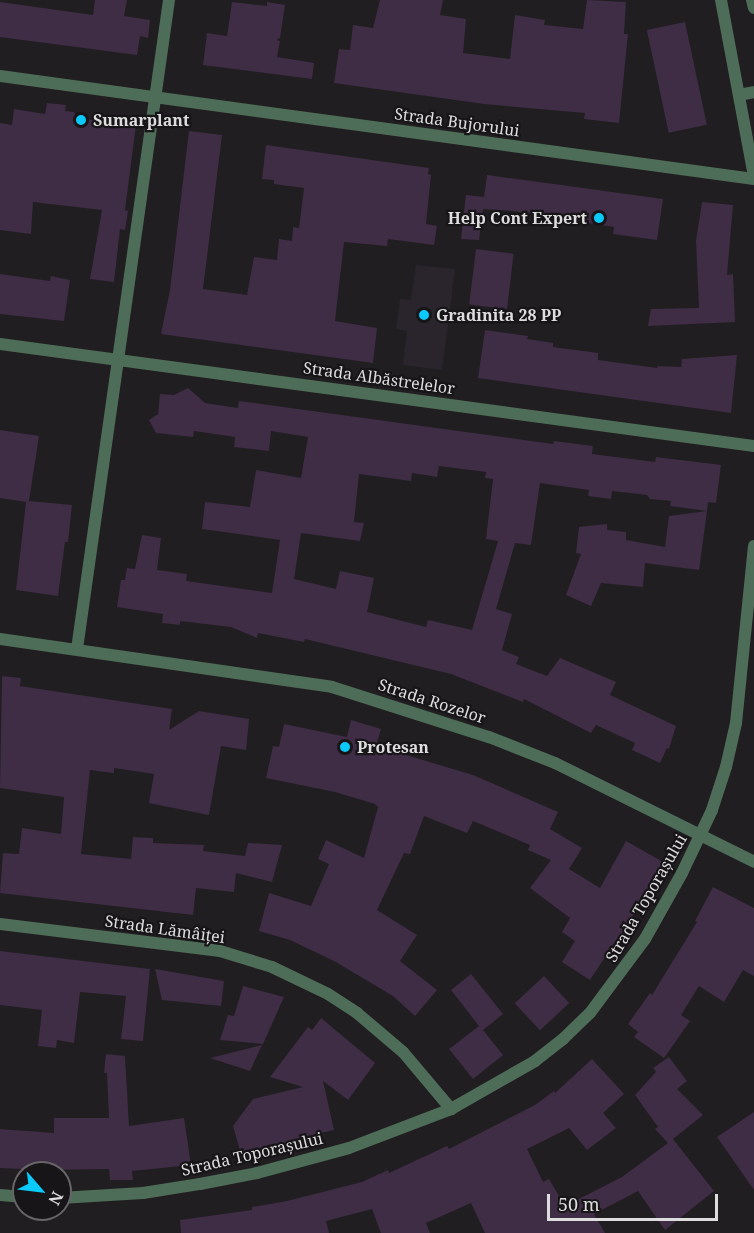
<!DOCTYPE html>
<meta charset="utf-8">
<style>
body{margin:0}
#map{position:relative;width:754px;height:1233px;overflow:hidden;background:#201e20;font-family:"Noto Serif",serif}
div>[style]{position:absolute}
[style*='--x']{left:calc(var(--x)*1px);top:calc(var(--y)*1px);width:calc(var(--w)*1px);rotate:calc(var(--a)*1deg)}
.built>*{inset:0;background:#2a252c}
.building>*{inset:0;background:#3f2c45;transform-origin:0 0}
.lane>*{height:12px;margin:-6px;padding:0 6px;transform-origin:6px;border-radius:6px;background:#4e6d58}
.street>*{height:12px;margin:-6px;padding:0 6px;transform-origin:6px;border-radius:6px;background:#4e6d58}
.dots>*{width:16px;height:16px;translate:-50% -50%;box-sizing:border-box;border:3px solid #171517;border-radius:50%}
span{translate:-50% -50%;white-space:nowrap;text-align:center;line-height:1.15;-webkit-text-stroke:4.5px #171517;paint-order:stroke}
.poi-label{font-size:16px;color:#deddde;font-weight:700}
.left{translate:0 -50%;text-align:left}
.right{translate:-100% -50%;text-align:right}
.street-label{font-size:16px;color:#deddde}
.north{position:absolute;left:12px;top:1161px;width:60px;height:60px;box-sizing:border-box;background:#171517;border:2px solid #676567;border-radius:50%;rotate:118deg;font-size:16px;font-weight:700;line-height:24px;text-align:center;color:#deddde}
.north::after{content:'';display:block;margin:auto;width:21px;height:27px;background:#09cafa;clip-path:polygon(50% 0,100% 100%,50% 72%,0 100%)}
.scale{position:absolute;left:547px;top:1194px;width:171px;height:27px;box-sizing:border-box;border:3px solid #deddde;border-top:0;padding-left:8px;font-size:18px;line-height:21px;white-space:nowrap;color:#deddde;-webkit-text-stroke:4px #171517;paint-order:stroke}
</style>
<div id="map">
<div class="built">
<div style="clip-path:polygon(416px 265px,455px 269px,442px 370px,403px 365px,407px 331px,396px 329px,400px 299px,411px 300px)"></div>
</div>
<div class="building">
<div style="clip-path:polygon(95px 0,127px 0,124px 16px,150px 20px,148px 38px,140px 36px,137px 55px,0 37px,0 2px,93px 15px)"></div>
<div style="clip-path:polygon(380px 0,443px 0,440px 15px,466px 19px,463px 53px,510px 59px,515px 15px,545px 20px,544px 25px,583px 29px,587px 0,626px 2px,624px 34px,628px 34px,619px 123px,584px 119px,585px 113px,484px 104px,334px 83px,339px 49px,350px 50px,353px 25px,373px 28px)"></div>
<div style="clip-path:polygon(232px 2px,267px 6px,267px 2px,285px 5px,280px 38px,276px 40px,280px 41px,277px 57px,314px 63px,312px 79px,203px 65px,207px 33px,227px 36px)"></div>
<div style="left:685px;top:22px;width:105px;height:39px;rotate:78deg"></div>
<div style="clip-path:polygon(47px 103px,66px 105px,65px 111px,74px 112px,77px 118px,136px 125px,125px 210px,128px 211px,125px 230px,120px 229px,114px 282px,90px 279px,102px 210px,33px 202px,31px 234px,0 230px,0 123px,12px 125px,14px 109px,45px 114px)"></div>
<div style="clip-path:polygon(189px 131px,222px 135px,203px 289px,247px 295px,254px 257px,277px 260px,279px 239px,292px 241px,293px 227px,299px 228px,304px 188px,274px 184px,274px 180px,262px 179px,266px 145px,429px 168px,428px 174px,431px 175px,426px 224px,437px 226px,434px 245px,388px 239px,387px 246px,344px 242px,335px 321px,377px 328px,373px 363px,161px 334px,170px 290px)"></div>
<div style="clip-path:polygon(487px 175px,663px 199px,657px 240px,613px 234px,614px 227px,513px 211px,483px 209px,479px 240px,461px 239px,466px 195px,484px 197px)"></div>
<div style="clip-path:polygon(702px 202px,733px 205px,727px 275px,733px 274px,735px 322px,648px 326px,651px 309px,699px 308px,696px 241px)"></div>
<div style="left:476px;top:249px;width:38px;height:56px;rotate:7deg"></div>
<div style="clip-path:polygon(0 274px,50px 281px,51px 276px,70px 280px,64px 321px,0 314px)"></div>
<div style="clip-path:polygon(485px 330px,528px 336px,527px 339px,553px 343px,553px 347px,598px 353px,598px 360px,657px 368px,658px 366px,681px 367px,682px 359px,737px 355px,731px 413px,478px 378px)"></div>
<div style="clip-path:polygon(evenodd,188px 388px,205px 403px,238px 408px,239px 401px,553px 444px,554px 441px,593px 446px,592px 454px,655px 462px,656px 457px,721px 465px,716px 503px,708px 502px,707px 511px,670px 506px,671px 501px,650px 499px,647px 495px,612px 491px,611px 499px,588px 496px,589px 490px,540px 483px,531px 545px,515px 543px,496px 609px,512px 614px,502px 650px,519px 657px,516px 664px,547px 676px,560px 658px,616px 682px,610px 695px,676px 726px,669px 749px,667px 748px,660px 763px,632px 750px,635px 743px,596px 725px,591px 733px,524px 699px,523px 702px,451px 674px,305px 639px,304px 642px,258px 633px,257px 638px,231px 627px,180px 621px,180px 625px,162px 623px,163px 614px,117px 607px,121px 580px,125px 580px,127px 568px,135px 569px,142px 535px,161px 538px,157px 570px,187px 574px,186px 581px,272px 593px,280px 540px,202px 529px,205px 502px,250px 507px,256px 470px,301px 478px,308px 437px,271px 431px,269px 451px,234px 447px,235px 437px,194px 431px,193px 437px,156px 433px,149px 420px,158px 414px,160px 394px,174px 395px,188px 388px,439px 466px,486px 472px,485px 478px,493px 479px,486px 539px,498px 541px,472px 630px,428px 620px,426px 627px,367px 612px,374px 578px,340px 571px,336px 589px,294px 579px,301px 533px,360px 541px,364px 523px,354px 522px,359px 474px,411px 481px,412px 473px,437px 477px,439px 466px)"></div>
<div style="clip-path:polygon(0 430px,39px 436px,29px 501px,72px 505px,68px 542px,65px 542px,58px 596px,16px 590px,26px 502px,0 498px)"></div>
<div style="clip-path:polygon(707px 511px,699px 570px,645px 563px,643px 587px,601px 583px,591px 606px,566px 595px,581px 554px,576px 553px,579px 527px,607px 524px,607px 530px,626px 532px,626px 540px,665px 547px,669px 516px)"></div>
<div style="clip-path:polygon(2px 676px,21px 678px,20px 686px,172px 709px,169px 730px,199px 711px,249px 719px,246px 750px,221px 746px,209px 815px,149px 803px,154px 774px,114px 768px,114px 773px,90px 770px,81px 854px,131px 859px,133px 837px,153px 838px,153px 843px,204px 845px,203px 851px,245px 856px,248px 843px,282px 845px,272px 882px,236px 873px,234px 892px,196px 888px,193px 915px,0 893px,3px 853px,19px 854px,22px 828px,61px 834px,64px 797px,0 788px)"></div>
<div style="clip-path:polygon(351px 720px,381px 729px,376px 746px,473px 775px,558px 812px,550px 829px,582px 848px,569px 869px,600px 888px,626px 841px,663px 862px,619px 940px,617px 939px,590px 980px,562px 962px,575px 941px,562px 932px,570px 918px,530px 888px,551px 860px,528px 850px,530px 845px,473px 821px,467px 833px,424px 816px,410px 854px,404px 853px,377px 910px,417px 935px,400px 961px,437px 990px,415px 1016px,393px 996px,334px 961px,290px 940px,259px 931px,269px 893px,311px 906px,329px 864px,318px 859px,326px 840px,364px 858px,378px 807px,375px 804px,335px 792px,266px 778px,273px 746px,279px 747px,284px 724px,347px 737px)"></div>
<div style="clip-path:polygon(713px 887px,754px 908px,754px 976px,743px 970px,724px 1002px,699px 986px,681px 1015px,690px 1021px,664px 1058px,634px 1037px,638px 1032px,628px 1024px,650px 993px,652px 995px,697px 922px,695px 921px)"></div>
<div style="clip-path:polygon(0 951px,150px 969px,143px 1041px,121px 1039px,126px 996px,80px 992px,74px 1043px,57px 1040px,56px 1048px,38px 1046px,42px 1010px,0 1005px)"></div>
<div style="clip-path:polygon(155px 969px,224px 981px,221px 1006px,162px 1000px)"></div>
<div style="clip-path:polygon(471px 974px,503px 1014px,483px 1030px,503px 1055px,473px 1079px,449px 1049px,479px 1026px,451px 990px)"></div>
<div style="left:544px;top:976px;width:37px;height:40px;rotate:47deg"></div>
<div style="clip-path:polygon(243px 986px,284px 997px,263px 1044px,220px 1040px,228px 1015px,234px 1016px)"></div>
<div style="clip-path:polygon(321px 1018px,375px 1063px,348px 1100px,323px 1081px,334px 1130px,321px 1133px,322px 1135px,241px 1154px,233px 1126px,253px 1099px,303px 1087px,270px 1077px,308px 1027px,312px 1030px)"></div>
<div style="clip-path:polygon(262px 1045px,250px 1071px,210px 1058px)"></div>
<div style="clip-path:polygon(106px 1054px,125px 1056px,129px 1126px,184px 1118px,191px 1165px,132px 1171px,133px 1180px,110px 1180px,109px 1169px,44px 1170px,0 1168px,0 1129px,54px 1133px,54px 1118px,109px 1118px,107px 1073px,104px 1073px)"></div>
<div style="clip-path:polygon(669px 1057px,687px 1081px,677px 1089px,703px 1115px,673px 1139px,714px 1191px,665px 1230px,638px 1191px,594px 1214px,605px 1233px,485px 1233px,471px 1203px,426px 1223px,430px 1233px,381px 1233px,372px 1209px,326px 1221px,329px 1233px,181px 1233px,180px 1220px,252px 1210px,252px 1207px,287px 1201px,362px 1182px,388px 1170px,389px 1173px,447px 1146px,449px 1149px,535px 1105px,554px 1091px,555px 1093px,592px 1059px,624px 1094px,603px 1113px,616px 1128px,587px 1150px,569px 1128px,527px 1149px,543px 1182px,549px 1179px,565px 1206px,622px 1177px,668px 1143px,655px 1129px,658px 1127px,635px 1095px,656px 1072px,653px 1068px)"></div>
<div style="clip-path:polygon(754px 1112px,754px 1190px,717px 1137px)"></div>
</div>
<div class="lane">
<div style="--x:752;--y:0;--w:8;--a:76"></div>
<div style="--x:739;--y:95;--w:15;--a:-11"></div>
</div>
<div class="street">
<div style="--x:721;--y:0;--w:180;--a:79.4"></div>
<div style="--x:0;--y:76;--w:761;--a:7.78"></div>
<div style="--x:0;--y:344;--w:761;--a:7.7"></div>
<div style="--x:0;--y:639;--w:335;--a:8.2"></div>
<div style="--x:332;--y:687;--w:165;--a:17.7"></div>
<div style="--x:489;--y:737;--w:71;--a:21.5"></div>
<div style="--x:555;--y:763;--w:222;--a:26.4"></div>
<div style="--x:77;--y:649;--w:655;--a:-81.93"></div>
<div style="--x:0;--y:924;--w:222;--a:7"></div>
<div style="--x:220;--y:951;--w:54;--a:17.1"></div>
<div style="--x:272;--y:967;--w:62;--a:25.7"></div>
<div style="--x:328;--y:994;--w:35;--a:33"></div>
<div style="--x:357;--y:1013;--w:60;--a:40.3"></div>
<div style="--x:403;--y:1052;--w:75;--a:49.9"></div>
<div style="--x:0;--y:1195;--w:24;--a:5"></div>
<div style="--x:60;--y:1198;--w:83;--a:-3.4"></div>
<div style="--x:143;--y:1193;--w:58;--a:-9"></div>
<div style="--x:200;--y:1184;--w:58;--a:-10.9"></div>
<div style="--x:257;--y:1173;--w:95;--a:-15.2"></div>
<div style="--x:349;--y:1148;--w:109;--a:-20.9"></div>
<div style="--x:451;--y:1109;--w:97;--a:-29.7"></div>
<div style="--x:535;--y:1061;--w:36;--a:-38"></div>
<div style="--x:563;--y:1039;--w:37;--a:-44"></div>
<div style="--x:590;--y:1013;--w:92;--a:-53.4"></div>
<div style="--x:645;--y:939;--w:76;--a:-60.7"></div>
<div style="--x:682;--y:873;--w:70;--a:-64.5"></div>
<div style="--x:712;--y:810;--w:45;--a:-72"></div>
<div style="--x:726;--y:767;--w:45;--a:-77.2"></div>
<div style="--x:736;--y:723;--w:178;--a:-84.2"></div>
</div>
<div class="dots">
<div style="left:81px;top:120px;background:#09cafa"></div>
<div style="left:599px;top:218px;background:#09cafa"></div>
<div style="left:424px;top:315px;background:#09cafa"></div>
<div style="left:345px;top:747px;background:#09cafa"></div>
</div>
<div class="poi-label">
<span class="left" style="left:93px;top:120px">Sumarplant</span>
<span class="right" style="left:587px;top:218px">Help Cont Expert</span>
<span class="left" style="left:436px;top:315px">Gradinita 28 PP</span>
<span class="left" style="left:357px;top:747px">Protesan</span>
</div>
<div class="street-label">
<span style="left:457px;top:122px;rotate:8deg">Strada Bujorului</span>
<span style="left:379px;top:378px;rotate:8deg">Strada Albăstrelelor</span>
<span style="left:432px;top:701px;rotate:18deg">Strada Rozelor</span>
<span style="left:646px;top:898px;rotate:-60deg">Strada Toporașului</span>
<span style="left:165px;top:929px;rotate:8deg">Strada Lămâiței</span>
<span style="left:252px;top:1154px;rotate:-13deg">Strada Toporașului</span>
</div>
<div class="north">N</div>
<div class="scale">50 m</div>
</div>
